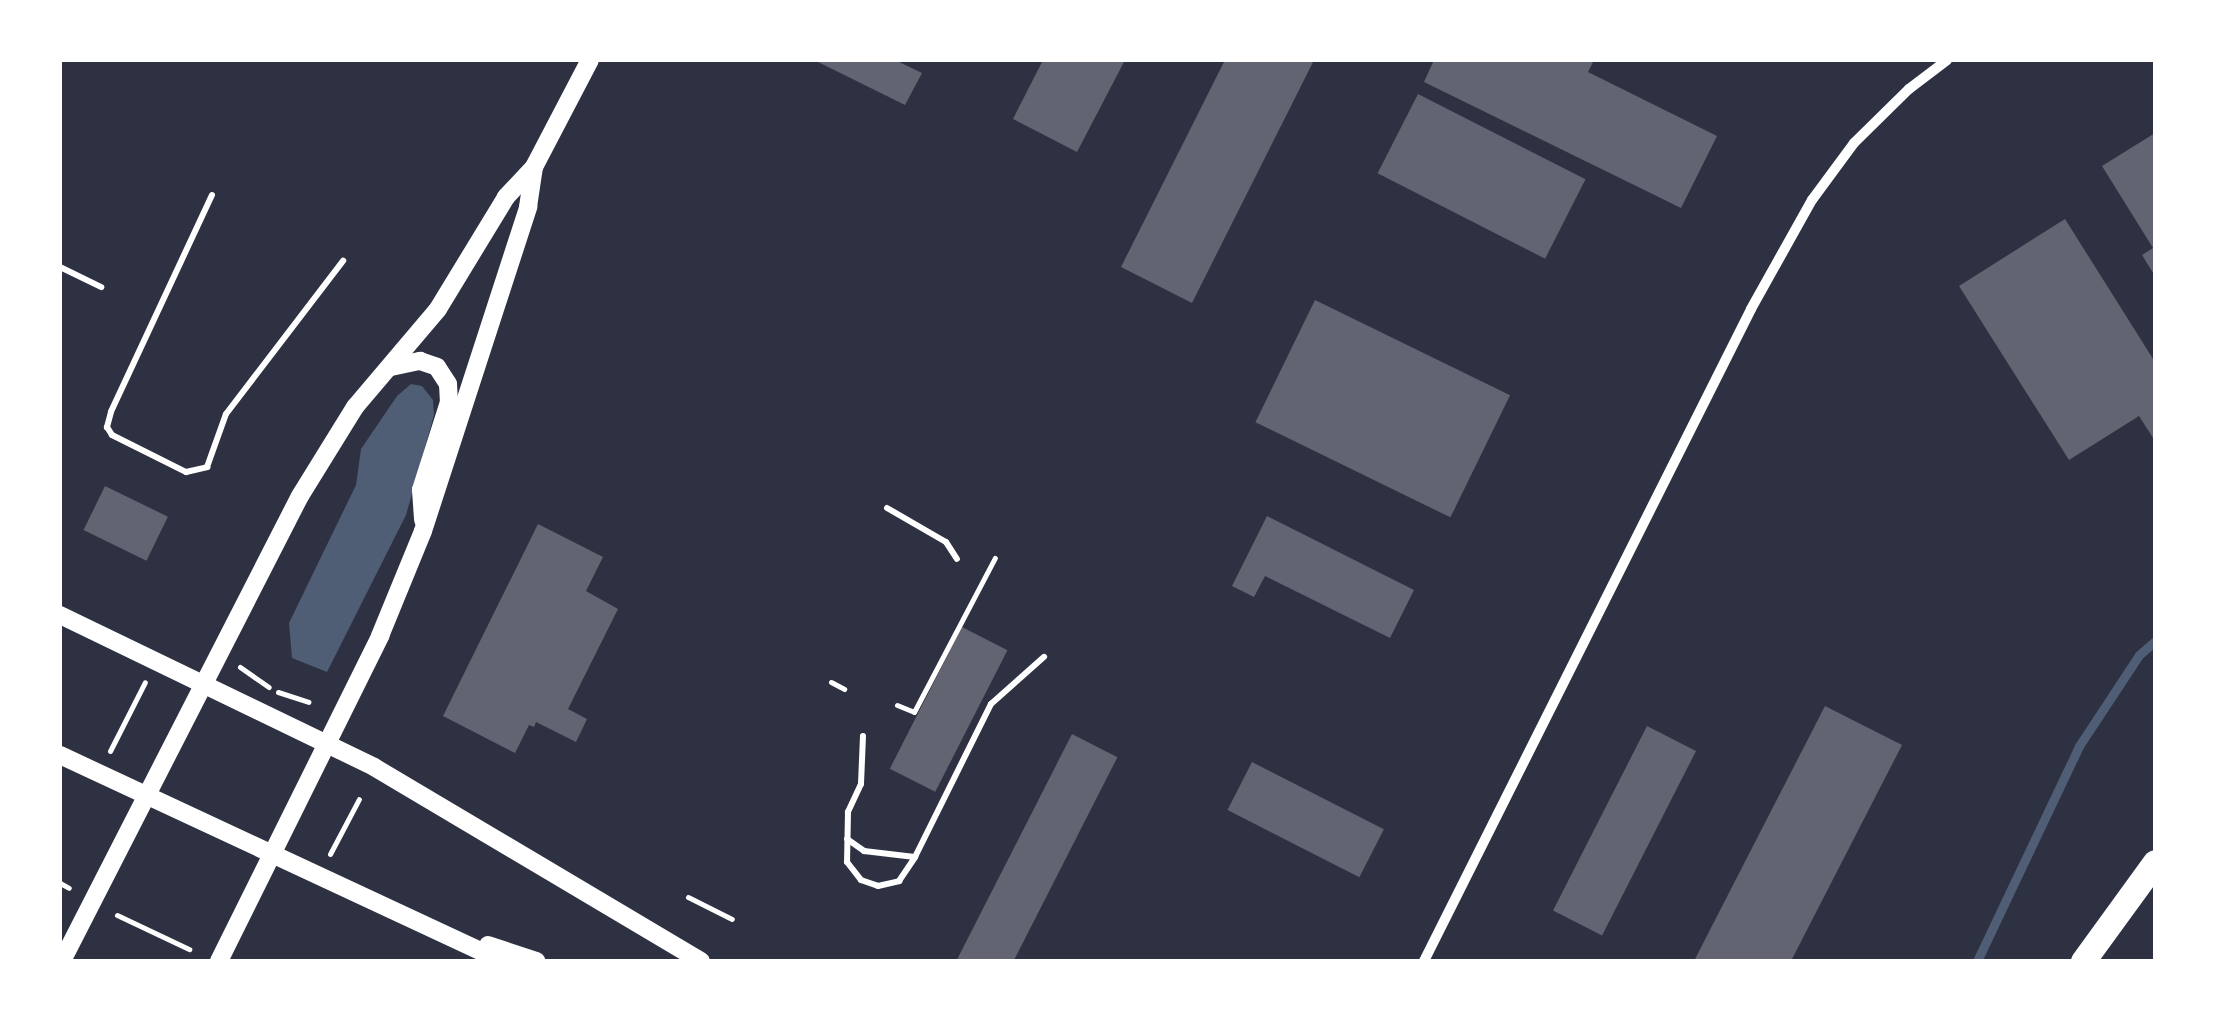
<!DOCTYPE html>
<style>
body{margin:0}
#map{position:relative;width:2215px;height:1021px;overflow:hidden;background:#2d3142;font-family:Poppins,sans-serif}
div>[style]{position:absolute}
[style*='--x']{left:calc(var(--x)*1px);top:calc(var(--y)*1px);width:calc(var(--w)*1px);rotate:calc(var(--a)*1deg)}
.water>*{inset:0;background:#4f5d75}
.stream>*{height:9px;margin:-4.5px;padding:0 4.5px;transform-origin:4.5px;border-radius:4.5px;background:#4f5d75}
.building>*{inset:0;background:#626471;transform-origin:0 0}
.path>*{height:5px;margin:-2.5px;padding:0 2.5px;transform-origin:2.5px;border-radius:2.5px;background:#fff}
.service>*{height:6px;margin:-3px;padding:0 3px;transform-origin:3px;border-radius:3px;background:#fff}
.minor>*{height:10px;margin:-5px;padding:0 5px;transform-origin:5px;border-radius:5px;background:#fff}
.tertiary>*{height:18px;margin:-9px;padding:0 9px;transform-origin:9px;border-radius:9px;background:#fff}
.secondary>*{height:18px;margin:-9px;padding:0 9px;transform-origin:9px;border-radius:9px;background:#fff}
.motorway>*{height:25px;margin:-12.5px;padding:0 12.5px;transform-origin:12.5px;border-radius:12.5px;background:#fff}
span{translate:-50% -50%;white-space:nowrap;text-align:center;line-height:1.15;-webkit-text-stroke:10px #fff;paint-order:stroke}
.frame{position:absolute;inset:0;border:62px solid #fff;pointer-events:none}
</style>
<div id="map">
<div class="water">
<div style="clip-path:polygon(411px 384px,422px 386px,433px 400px,434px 415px,406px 515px,327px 672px,292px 658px,289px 623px,356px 485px,361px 449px,397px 396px)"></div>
</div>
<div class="stream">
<div style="--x:1977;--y:961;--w:238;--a:-64.6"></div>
<div style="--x:2079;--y:746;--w:109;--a:-56.6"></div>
<div style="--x:2139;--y:655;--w:21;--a:-41"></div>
</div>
<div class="building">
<div style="clip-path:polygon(814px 60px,895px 60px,922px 73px,905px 105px)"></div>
<div style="clip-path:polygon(1043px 60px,1125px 60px,1077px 152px,1013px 119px)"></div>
<div style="clip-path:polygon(1225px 60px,1314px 60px,1192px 303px,1121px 267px)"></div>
<div style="clip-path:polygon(1434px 60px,1594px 60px,1588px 72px,1717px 136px,1681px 208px,1424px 82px)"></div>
<div style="left:1418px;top:94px;width:188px;height:89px;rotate:27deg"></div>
<div style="clip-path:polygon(2155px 133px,2155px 276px,2142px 255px,2153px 248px,2102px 166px)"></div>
<div style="clip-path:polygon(2065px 219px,2155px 362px,2155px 441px,2139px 416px,2069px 460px,1959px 286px)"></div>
<div style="left:1315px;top:300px;width:217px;height:136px;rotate:26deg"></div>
<div style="left:105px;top:486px;width:70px;height:49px;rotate:26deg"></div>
<div style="clip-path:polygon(1267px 516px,1414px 590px,1390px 638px,1265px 576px,1254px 597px,1232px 586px)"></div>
<div style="clip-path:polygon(538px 524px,603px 557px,586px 591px,618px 609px,568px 709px,587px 719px,576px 742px,536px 722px,534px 727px,529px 725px,515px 753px,443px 716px)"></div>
<div style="left:962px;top:627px;width:51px;height:159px;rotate:27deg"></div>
<div style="clip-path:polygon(1825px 706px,1902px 745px,1791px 961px,1694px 961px)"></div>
<div style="left:1647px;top:726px;width:55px;height:207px;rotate:27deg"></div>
<div style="left:1072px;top:734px;width:51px;height:254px;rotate:27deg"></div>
<div style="left:1252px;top:762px;width:148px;height:54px;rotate:27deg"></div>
</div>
<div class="path">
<div style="--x:240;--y:667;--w:35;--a:35"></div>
<div style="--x:831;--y:682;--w:15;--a:28"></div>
<div style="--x:278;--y:692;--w:32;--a:18"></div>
<div style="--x:897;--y:705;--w:18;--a:22"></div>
<div style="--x:914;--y:712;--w:174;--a:-62.3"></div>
<div style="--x:110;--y:751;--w:77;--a:-63.1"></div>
<div style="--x:330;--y:854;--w:62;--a:-62.2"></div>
<div style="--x:60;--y:883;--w:10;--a:29"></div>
<div style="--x:688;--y:897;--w:49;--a:26.6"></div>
<div style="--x:117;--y:915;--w:80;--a:25.3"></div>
</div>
<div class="service">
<div style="--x:212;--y:195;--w:239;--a:115"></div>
<div style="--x:111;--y:412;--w:16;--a:105"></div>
<div style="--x:107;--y:427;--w:9;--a:58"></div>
<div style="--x:112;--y:435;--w:83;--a:26.6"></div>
<div style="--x:186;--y:472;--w:22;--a:-13"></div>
<div style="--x:207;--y:467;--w:56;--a:-70.3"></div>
<div style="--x:226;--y:414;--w:193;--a:-52.6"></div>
<div style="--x:60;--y:267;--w:46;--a:26"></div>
<div style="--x:887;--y:508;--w:68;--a:30"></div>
<div style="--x:946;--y:542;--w:20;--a:57"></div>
<div style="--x:863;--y:736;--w:48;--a:92.4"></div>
<div style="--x:861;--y:784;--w:31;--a:115"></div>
<div style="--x:848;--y:812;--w:50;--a:91.1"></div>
<div style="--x:847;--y:862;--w:23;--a:52"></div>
<div style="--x:861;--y:880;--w:18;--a:19"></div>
<div style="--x:878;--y:886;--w:22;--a:-13"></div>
<div style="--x:899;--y:881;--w:29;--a:-56"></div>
<div style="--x:915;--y:857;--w:171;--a:-63.6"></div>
<div style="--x:991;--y:704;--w:71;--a:-41.6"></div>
<div style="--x:847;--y:839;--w:21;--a:35"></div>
<div style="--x:864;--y:851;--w:51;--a:6.7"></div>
</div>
<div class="minor">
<div style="--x:1424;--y:961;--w:729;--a:-63.36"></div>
<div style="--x:1751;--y:309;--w:125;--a:-60.8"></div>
<div style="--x:1812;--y:200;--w:71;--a:-53.6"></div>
<div style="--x:1854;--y:143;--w:77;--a:-44.5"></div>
<div style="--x:1909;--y:89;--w:48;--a:-37.3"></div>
</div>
<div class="tertiary">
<div style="--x:391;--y:367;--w:30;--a:-12"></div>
<div style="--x:420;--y:361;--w:18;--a:19"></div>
<div style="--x:437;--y:367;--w:20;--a:57"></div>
<div style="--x:448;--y:384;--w:18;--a:87"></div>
<div style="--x:449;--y:402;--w:92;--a:107.7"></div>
<div style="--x:421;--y:490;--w:30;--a:86"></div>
<div style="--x:62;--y:961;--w:522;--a:-62.9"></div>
<div style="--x:300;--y:496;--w:105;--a:-58.3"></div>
<div style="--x:355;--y:407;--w:128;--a:-49.7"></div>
<div style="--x:438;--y:309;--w:131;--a:-58.7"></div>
<div style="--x:506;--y:197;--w:41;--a:-47"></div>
<div style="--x:534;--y:167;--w:121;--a:-62.4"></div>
<div style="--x:219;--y:961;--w:363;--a:-63.6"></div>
<div style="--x:380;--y:636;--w:113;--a:-67.7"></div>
<div style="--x:423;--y:531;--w:341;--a:-72"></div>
<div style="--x:528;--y:207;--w:40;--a:-81.5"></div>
</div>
<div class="secondary">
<div style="--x:60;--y:615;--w:349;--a:25.8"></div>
<div style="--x:374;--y:767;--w:380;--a:30.7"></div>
<div style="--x:60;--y:755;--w:488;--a:25"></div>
<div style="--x:488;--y:945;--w:51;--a:18.4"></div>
</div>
<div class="motorway">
<div style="--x:2083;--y:961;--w:122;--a:-54"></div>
</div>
<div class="frame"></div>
</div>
